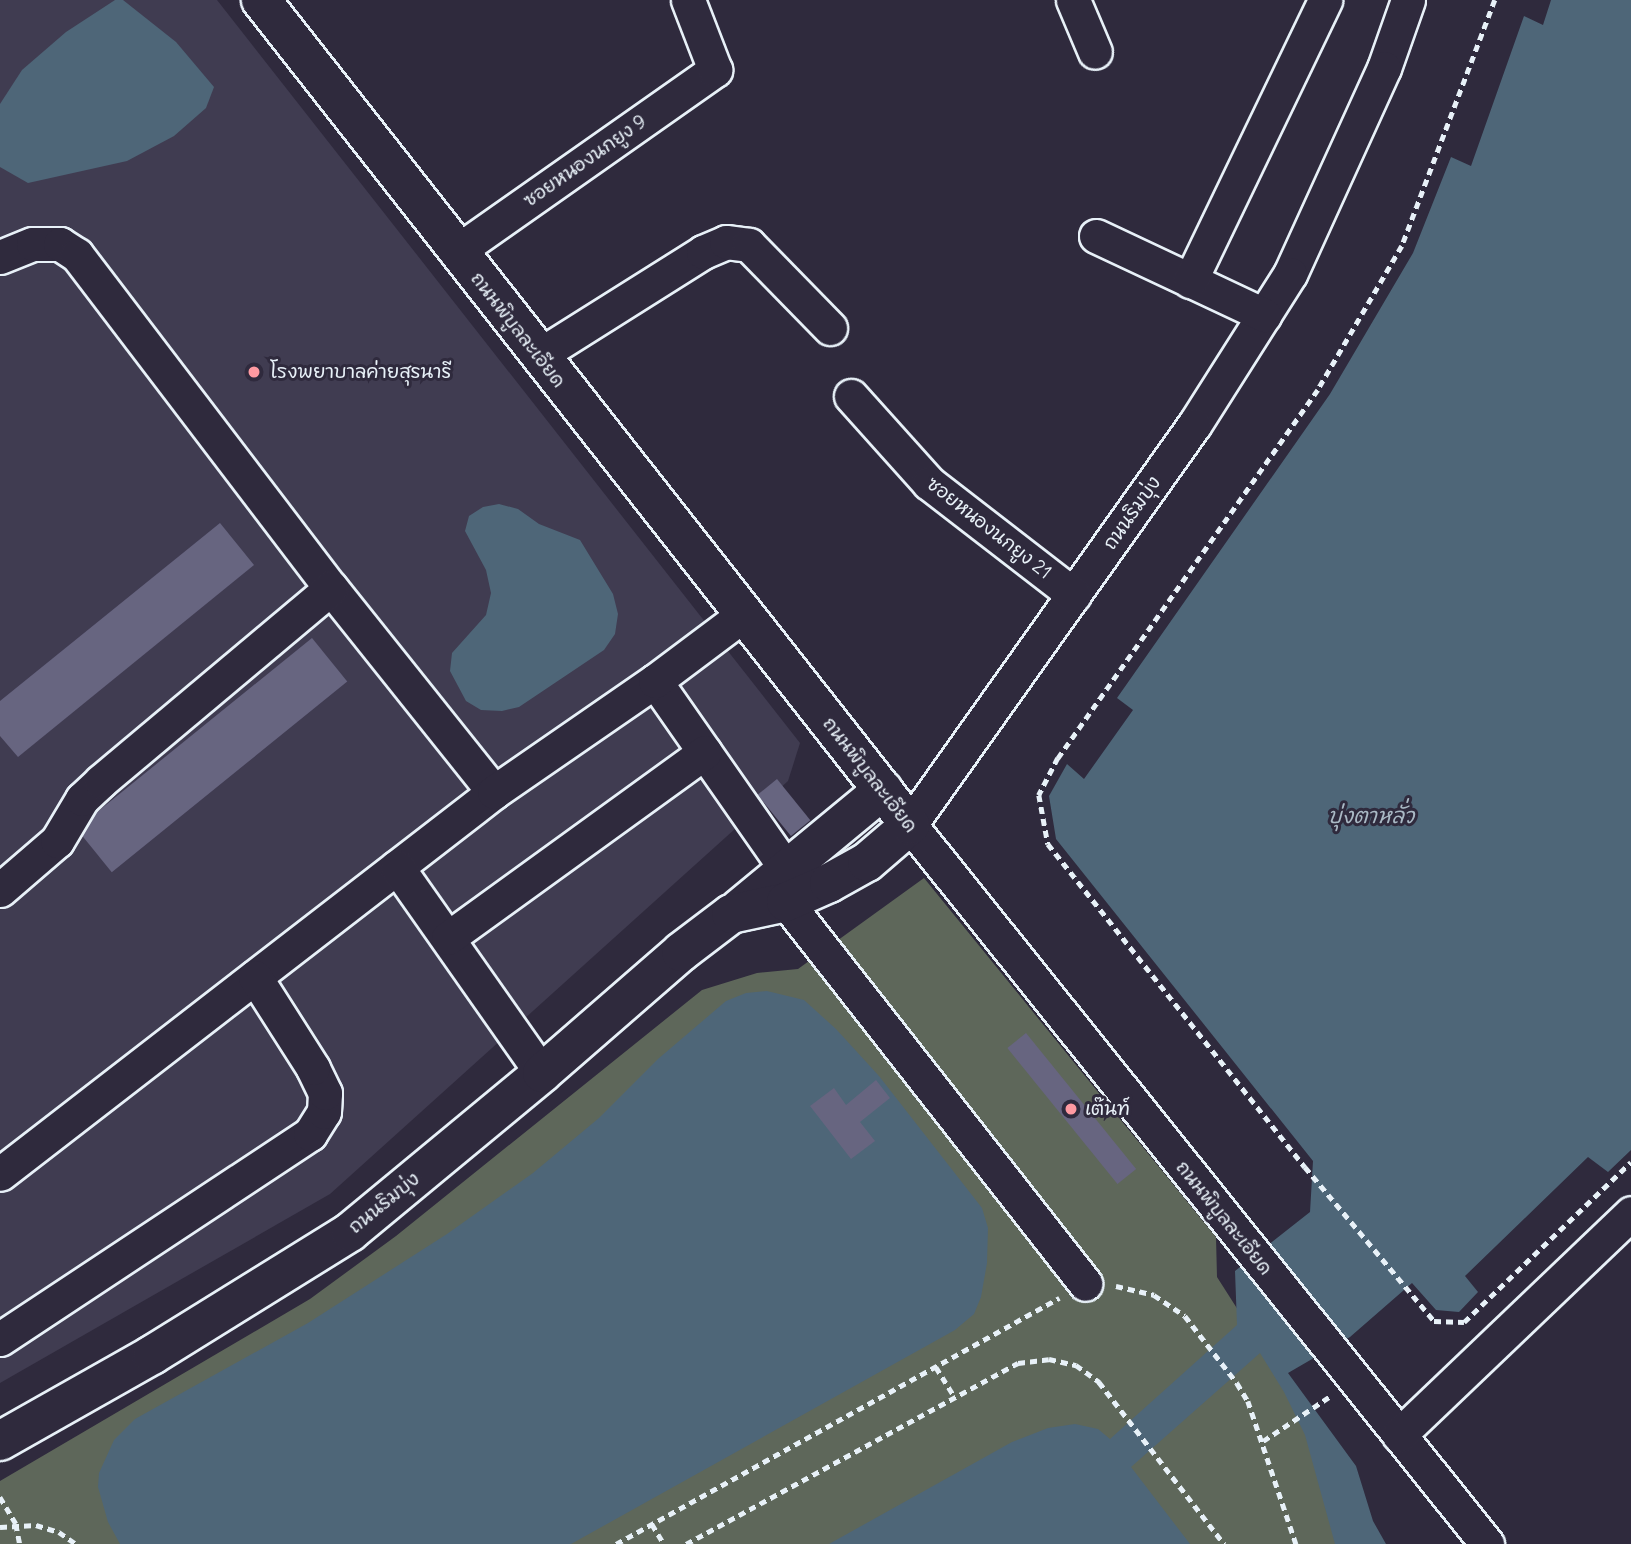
<!DOCTYPE html>
<meta charset="utf-8">
<style>
body{margin:0}
#map{position:relative;width:1631px;height:1544px;overflow:hidden;background:#2f2a3d;font-family:Delius,"Playpen Sans Thai",sans-serif}
div>[style]{position:absolute}
[style*='--x']{left:calc(var(--x)*1px);top:calc(var(--y)*1px);width:calc(var(--w)*1px);rotate:calc(var(--a)*1deg)}
.built>*{inset:0;background:#403c51}
.green>*{inset:0;background:#5e675a}
.water>*{inset:0;background:#4e6678}
.building>*{inset:0;background:#676580;transform-origin:0 0}
.path>*{height:4.5px;margin-top:-2.25px;transform-origin:0;background:repeating-linear-gradient(90deg,#e8f1f8 0 7px,transparent 0 12px)}
.roads{filter:drop-shadow(2px 0 #e8f1f8) drop-shadow(-2px 0 #e8f1f8) drop-shadow(0 2px #e8f1f8) drop-shadow(0 -2px #e8f1f8)}
.minor>*{height:33px;margin:-16.5px;padding:0 16.5px;transform-origin:16.5px;border-radius:16.5px;background:#2f2a3d}
.major>*{height:38px;margin:-19px;padding:0 19px;transform-origin:19px;border-radius:19px;background:#2f2a3d}
.dots>*{width:19px;height:19px;translate:-50% -50%;box-sizing:border-box;border:4px solid #2f2a3d;border-radius:50%}
span{translate:-50% -50%;white-space:nowrap;text-align:center;line-height:1.15;-webkit-text-stroke:6px #2f2a3d;paint-order:stroke}
.street-label{font-size:19px;color:#e8f1f8}
.poi-label{font-size:19px;color:#e8f1f8}
.left{translate:0 -50%;text-align:left}
.water-label{font-size:21px;color:#aab9c5;font-style:italic}
</style>
<div id="map">
<div class="built">
<div style="clip-path:polygon(0 0,217px 0,800px 743px,788px 781px,330px 1194px,0 1383px)"></div>
</div>
<div class="green">
<div style="clip-path:polygon(924px 878px,1216px 1237px,1217px 1277px,1298px 1404px,1349px 1544px,0 1544px,0 1481px,310px 1299px,396px 1236px,702px 990px,757px 973px,798px 969px)"></div>
</div>
<div class="water">
<div style="clip-path:polygon(115px 0,123px 0,176px 42px,214px 87px,206px 108px,174px 136px,127px 161px,28px 183px,0 167px,0 104px,22px 70px,66px 32px)"></div>
<div style="clip-path:polygon(1551px 0,1631px 0,1631px 1150px,1608px 1172px,1588px 1157px,1465px 1276px,1478px 1292px,1459px 1312px,1436px 1310px,1412px 1283px,1350px 1337px,1288px 1373px,1356px 1466px,1373px 1521px,1386px 1544px,1335px 1544px,1305px 1435px,1284px 1392px,1260px 1353px,1131px 1467px,1190px 1544px,829px 1544px,1012px 1442px,1048px 1428px,1075px 1424px,1098px 1429px,1110px 1439px,1237px 1325px,1235px 1271px,1310px 1212px,1313px 1161px,1056px 839px,1049px 796px,1067px 764px,1084px 779px,1133px 710px,1117px 698px,1330px 394px,1413px 253px,1451px 157px,1471px 166px,1524px 16px,1543px 25px)"></div>
<div style="clip-path:polygon(499px 504px,518px 509px,539px 524px,580px 540px,613px 594px,618px 614px,615px 634px,604px 650px,519px 707px,502px 711px,481px 710px,466px 701px,450px 671px,452px 653px,486px 615px,491px 593px,486px 570px,465px 531px,469px 516px,483px 507px)"></div>
<div style="clip-path:polygon(767px 991px,804px 1000px,836px 1029px,879px 1076px,982px 1208px,988px 1228px,987px 1263px,981px 1297px,974px 1314px,955px 1330px,571px 1544px,120px 1544px,108px 1522px,98px 1487px,99px 1473px,114px 1440px,135px 1419px,308px 1323px,447px 1234px,533px 1173px,599px 1118px,658px 1059px,726px 1001px,746px 993px)"></div>
</div>
<div class="building">
<div style="clip-path:polygon(220px 523px,254px 565px,18px 757px,0 736px,0 701px)"></div>
<div style="left:312px;top:638px;width:56px;height:303px;rotate:51deg"></div>
<div style="left:777px;top:779px;width:53px;height:25px;rotate:51deg"></div>
<div style="left:1026px;top:1033px;width:175px;height:24px;rotate:51deg"></div>
<div style="clip-path:polygon(876px 1080px,890px 1098px,860px 1122px,875px 1141px,851px 1159px,810px 1106px,834px 1088px,846px 1105px)"></div>
</div>
<div class="path">
<div style="--x:1495;--y:0;--w:263;--a:110.7"></div>
<div style="--x:1402;--y:246;--w:167;--a:120.3"></div>
<div style="--x:1318;--y:390;--w:451;--a:125.2"></div>
<div style="--x:1058;--y:758;--w:42;--a:117.2"></div>
<div style="--x:1039;--y:795;--w:50;--a:79.6"></div>
<div style="--x:1048;--y:844;--w:413;--a:51.5"></div>
<div style="--x:1305;--y:1167;--w:201;--a:50"></div>
<div style="--x:1434;--y:1321;--w:30;--a:2"></div>
<div style="--x:1464;--y:1322;--w:231;--a:-43.8"></div>
<div style="--x:1116;--y:1286;--w:39;--a:13"></div>
<div style="--x:1154;--y:1295;--w:37;--a:34"></div>
<div style="--x:1185;--y:1316;--w:85;--a:52.2"></div>
<div style="--x:1237;--y:1383;--w:21;--a:59"></div>
<div style="--x:1248;--y:1401;--w:151;--a:71.4"></div>
<div style="--x:936;--y:1367;--w:34;--a:58"></div>
<div style="--x:1263;--y:1441;--w:79;--a:-33.7"></div>
<div style="--x:0;--y:1497;--w:31;--a:59"></div>
<div style="--x:16;--y:1524;--w:20;--a:79"></div>
<div style="--x:652;--y:1524;--w:23;--a:59"></div>
<div style="--x:0;--y:1527;--w:36;--a:-3"></div>
<div style="--x:36;--y:1525;--w:24;--a:17"></div>
<div style="--x:59;--y:1532;--w:21;--a:35"></div>
<div style="--x:616;--y:1544;--w:507;--a:-29.04"></div>
<div style="--x:686;--y:1544;--w:378;--a:-28.6"></div>
<div style="--x:1018;--y:1363;--w:31;--a:-7"></div>
<div style="--x:1049;--y:1359;--w:28;--a:13"></div>
<div style="--x:1076;--y:1365;--w:29;--a:36"></div>
<div style="--x:1099;--y:1382;--w:205;--a:52.3"></div>
</div>
<div class="roads">
<div class="minor">
<div style="--x:1073;--y:0;--w:56;--a:67.1"></div>
<div style="--x:1408;--y:0;--w:72;--a:109.4"></div>
<div style="--x:1384;--y:68;--w:226;--a:114.5"></div>
<div style="--x:1290;--y:274;--w:179;--a:122.4"></div>
<div style="--x:1194;--y:425;--w:491;--a:125.4"></div>
<div style="--x:910;--y:825;--w:922;--a:51.25"></div>
<div style="--x:1096;--y:236;--w:186;--a:25.2"></div>
<div style="--x:456;--y:252;--w:317;--a:-35.1"></div>
<div style="--x:715;--y:70;--w:75;--a:-111.1"></div>
<div style="--x:0;--y:257;--w:35;--a:-22"></div>
<div style="--x:33;--y:244;--w:27;--a:0"></div>
<div style="--x:60;--y:244;--w:20;--a:33"></div>
<div style="--x:77;--y:255;--w:419;--a:52.7"></div>
<div style="--x:331;--y:588;--w:261;--a:51.4"></div>
<div style="--x:494;--y:792;--w:624;--a:142.29"></div>
<div style="--x:1190;--y:281;--w:312;--a:-64.3"></div>
<div style="--x:538;--y:356;--w:195;--a:-32.2"></div>
<div style="--x:703;--y:252;--w:25;--a:-23"></div>
<div style="--x:726;--y:242;--w:23;--a:7"></div>
<div style="--x:749;--y:245;--w:116;--a:45.7"></div>
<div style="--x:851;--y:396;--w:117;--a:48.1"></div>
<div style="--x:929;--y:483;--w:183;--a:37.7"></div>
<div style="--x:655;--y:681;--w:229;--a:55.1"></div>
<div style="--x:494;--y:792;--w:196;--a:-34.6"></div>
<div style="--x:655;--y:681;--w:110;--a:-36.9"></div>
<div style="--x:397;--y:867;--w:252;--a:54.9"></div>
<div style="--x:0;--y:890;--w:75;--a:-40.7"></div>
<div style="--x:57;--y:841;--w:49;--a:-59.2"></div>
<div style="--x:82;--y:799;--w:26;--a:-43"></div>
<div style="--x:101;--y:781;--w:300;--a:-40"></div>
<div style="--x:786;--y:902;--w:485;--a:51.9"></div>
<div style="--x:448;--y:938;--w:317;--a:-35.9"></div>
<div style="--x:0;--y:1339;--w:372;--a:-33.5"></div>
<div style="--x:310;--y:1134;--w:26;--a:-58"></div>
<div style="--x:324;--y:1112;--w:19;--a:-87"></div>
<div style="--x:325;--y:1093;--w:28;--a:-116"></div>
<div style="--x:313;--y:1068;--w:108;--a:-122.5"></div>
<div style="--x:1399;--y:1435;--w:321;--a:-43.7"></div>
</div>
<div class="major">
<div style="--x:739;--y:909;--w:187;--a:-39.6"></div>
<div style="--x:0;--y:1441;--w:175;--a:-29.5"></div>
<div style="--x:152;--y:1355;--w:233;--a:-31.8"></div>
<div style="--x:350;--y:1232;--w:249;--a:-39.6"></div>
<div style="--x:542;--y:1073;--w:184;--a:-41"></div>
<div style="--x:681;--y:952;--w:63;--a:-37.2"></div>
<div style="--x:731;--y:914;--w:56;--a:-12.3"></div>
<div style="--x:786;--y:902;--w:47;--a:-23.8"></div>
<div style="--x:829;--y:883;--w:43;--a:-28.9"></div>
<div style="--x:867;--y:862;--w:57;--a:-40.7"></div>
<div style="--x:910;--y:825;--w:1050;--a:-128.19"></div>
</div>
</div>
<div class="dots">
<div style="left:254px;top:372px;background:#ff9aa2"></div>
<div style="left:1071px;top:1109px;background:#ff9aa2"></div>
</div>
<div class="street-label">
<span style="left:585px;top:161px;rotate:-35deg">ซอยหนองนกยูง 9</span>
<span style="left:518px;top:330px;rotate:52deg">ถนนพิบูลละเอียด</span>
<span style="left:1132px;top:513px;rotate:-55deg">ถนนริมบุ่ง</span>
<span style="left:989px;top:528px;rotate:38deg">ซอยหนองนกยูง 21</span>
<span style="left:870px;top:775px;rotate:52deg">ถนนพิบูลละเอียด</span>
<span style="left:384px;top:1203px;rotate:-39deg">ถนนริมบุ่ง</span>
<span style="left:1224px;top:1218px;rotate:51deg">ถนนพิบูลละเอียด</span>
</div>
<div class="poi-label">
<span class="left" style="left:270px;top:372px">โรงพยาบาลค่ายสุรนารี</span>
<span class="left" style="left:1085px;top:1109px">เต๊นท์</span>
</div>
<div class="water-label">
<span style="left:1371px;top:816px">บุ่งตาหลั่ว</span>
</div>
</div>
